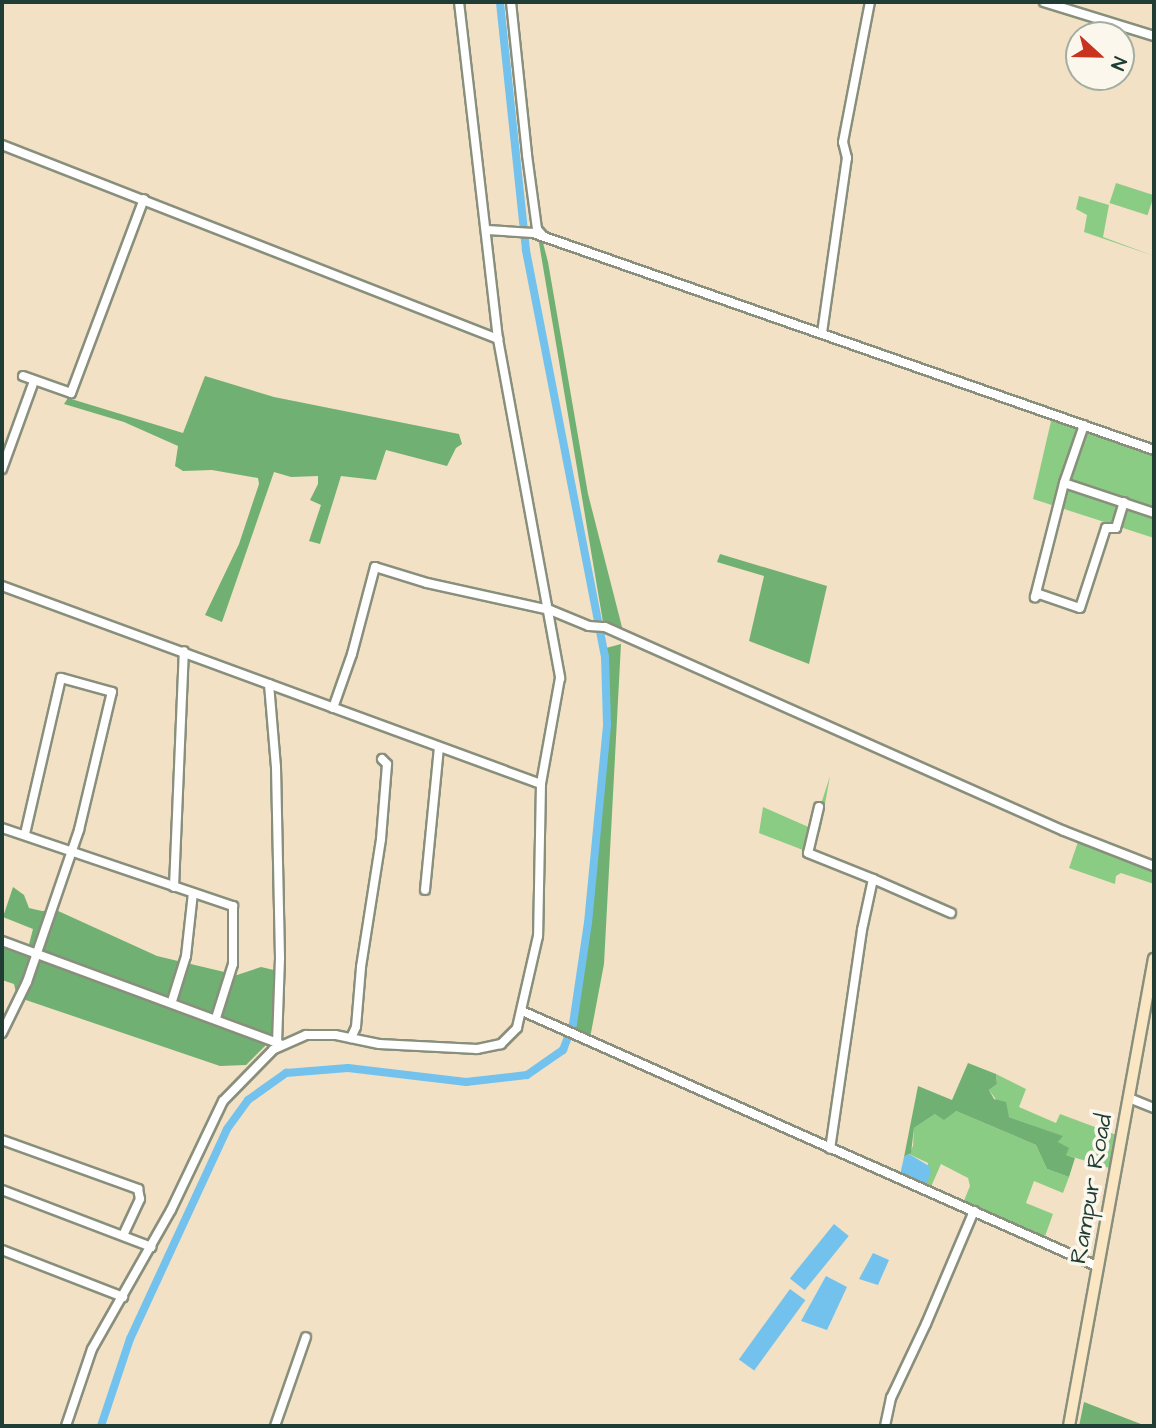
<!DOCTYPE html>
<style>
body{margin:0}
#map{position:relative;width:1156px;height:1428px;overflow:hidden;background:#f2e1c4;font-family:"Architects Daughter",sans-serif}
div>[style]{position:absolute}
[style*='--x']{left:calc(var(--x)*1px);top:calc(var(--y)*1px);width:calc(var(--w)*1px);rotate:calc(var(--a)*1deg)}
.green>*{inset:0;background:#8bcc84;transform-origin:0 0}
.forest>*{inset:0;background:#70b072}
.water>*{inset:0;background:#73c2ee;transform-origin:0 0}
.canal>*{height:8px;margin:-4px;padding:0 4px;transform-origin:4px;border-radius:4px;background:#73c2ee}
.roads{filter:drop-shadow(2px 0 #888f7c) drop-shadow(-2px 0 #888f7c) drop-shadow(0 2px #888f7c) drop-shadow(0 -2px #888f7c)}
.minor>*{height:8px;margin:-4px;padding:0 4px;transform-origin:4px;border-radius:4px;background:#fff}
.secondary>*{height:10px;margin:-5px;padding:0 5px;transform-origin:5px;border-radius:5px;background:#fbe6c3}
span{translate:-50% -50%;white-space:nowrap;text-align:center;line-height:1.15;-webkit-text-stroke:7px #fbf7ec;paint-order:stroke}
.street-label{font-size:24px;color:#1f3d34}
.frame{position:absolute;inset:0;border:4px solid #1f3d34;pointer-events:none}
.north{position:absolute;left:1065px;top:21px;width:70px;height:70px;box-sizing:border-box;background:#fbf7ec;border:2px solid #a3ada2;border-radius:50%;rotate:112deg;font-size:19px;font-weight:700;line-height:28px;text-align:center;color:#1f3d34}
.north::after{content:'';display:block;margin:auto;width:24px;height:32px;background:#c8321e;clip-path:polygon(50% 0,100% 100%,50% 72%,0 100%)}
</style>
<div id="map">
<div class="green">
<div style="left:1116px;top:183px;width:40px;height:21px;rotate:18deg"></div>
<div style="clip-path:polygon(1079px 196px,1109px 205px,1103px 237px,1154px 256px,1084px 232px,1087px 215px,1076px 209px)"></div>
<div style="clip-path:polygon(1052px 417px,1154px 454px,1154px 538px,1033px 499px)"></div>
<div style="clip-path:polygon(830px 776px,820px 832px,813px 829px,803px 850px,759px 833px,763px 807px,813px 829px)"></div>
<div style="clip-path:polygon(1079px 839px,1154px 868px,1154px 884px,1121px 873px,1116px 876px,1115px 884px,1069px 868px)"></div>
<div style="clip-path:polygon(996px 1074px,1026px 1089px,1019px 1107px,1056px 1123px,1060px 1114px,1119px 1136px,1113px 1169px,1066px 1155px,1058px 1142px,1062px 1136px,1009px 1117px,989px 1090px,997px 1084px)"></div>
<div style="clip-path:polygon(956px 1111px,1036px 1145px,1047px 1169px,1069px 1177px,1063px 1193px,1034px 1181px,1026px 1203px,1053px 1214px,1044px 1239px,963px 1203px,970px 1186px,968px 1178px,941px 1164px,930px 1189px,925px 1187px,928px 1163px,909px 1154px,913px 1146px,914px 1128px,935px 1114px)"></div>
</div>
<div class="forest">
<div style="clip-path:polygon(538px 237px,542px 239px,548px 262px,588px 494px,623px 631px,603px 622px)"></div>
<div style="clip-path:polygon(205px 376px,274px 397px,459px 434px,462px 444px,456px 448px,447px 466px,386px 450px,376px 480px,341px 476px,320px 544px,309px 541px,321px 505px,310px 500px,318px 484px,318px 476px,291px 477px,274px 472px,222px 622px,205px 615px,239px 544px,259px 484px,258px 478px,212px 470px,183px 471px,175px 466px,178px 446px,124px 422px,64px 404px,68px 398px,183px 433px)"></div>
<div style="clip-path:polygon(720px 554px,827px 586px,809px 664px,749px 641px,764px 576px,717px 562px)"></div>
<div style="clip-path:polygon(621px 644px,604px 964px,590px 1038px,575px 1032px,591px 924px,610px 726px,606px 648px)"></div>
<div style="clip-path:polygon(13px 887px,24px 895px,29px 908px,42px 911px,56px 910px,157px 956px,237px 975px,261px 967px,278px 971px,281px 987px,270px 1041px,246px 1065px,220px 1066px,17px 997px,14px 984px,2px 980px,2px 946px,27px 952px,33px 929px,3px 917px)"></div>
<div style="clip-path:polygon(968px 1063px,996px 1074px,997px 1084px,989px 1090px,994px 1099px,1006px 1102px,1009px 1117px,1063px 1136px,1058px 1142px,1069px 1148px,1066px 1155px,1075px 1158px,1069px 1177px,1047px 1169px,1036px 1145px,956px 1111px,944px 1120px,935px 1114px,914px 1128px,911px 1153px,904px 1157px,918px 1086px,952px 1100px)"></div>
<div style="clip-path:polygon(1084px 1402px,1146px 1426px,1079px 1426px)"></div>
</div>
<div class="water">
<div style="clip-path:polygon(909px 1154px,929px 1166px,931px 1172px,925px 1187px,900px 1175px,904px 1157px)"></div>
<div style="left:834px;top:1224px;width:19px;height:70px;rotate:39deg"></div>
<div style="clip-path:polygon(873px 1253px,889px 1260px,878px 1285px,859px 1279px)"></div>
<div style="clip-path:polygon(826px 1276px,847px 1287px,827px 1330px,801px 1321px)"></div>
<div style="left:790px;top:1289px;width:19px;height:87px;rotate:36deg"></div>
</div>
<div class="canal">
<div style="--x:101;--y:1426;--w:92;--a:-71.6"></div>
<div style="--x:130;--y:1339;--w:231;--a:-65.2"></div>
<div style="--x:227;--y:1129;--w:36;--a:-54"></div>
<div style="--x:248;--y:1100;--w:47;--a:-35.4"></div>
<div style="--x:286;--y:1073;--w:62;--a:-4.6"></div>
<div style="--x:348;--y:1068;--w:119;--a:6.8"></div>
<div style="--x:466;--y:1082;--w:61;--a:-6.5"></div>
<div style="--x:527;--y:1075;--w:44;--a:-34.8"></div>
<div style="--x:563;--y:1050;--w:28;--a:-69"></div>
<div style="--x:573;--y:1024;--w:102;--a:-81.6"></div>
<div style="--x:588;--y:923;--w:200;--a:-84.5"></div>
<div style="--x:607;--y:724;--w:67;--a:-91.7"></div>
<div style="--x:605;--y:657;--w:415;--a:-101"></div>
<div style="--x:526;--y:250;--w:249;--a:-96"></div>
</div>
<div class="roads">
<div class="minor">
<div style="--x:459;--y:2;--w:339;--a:83.4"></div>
<div style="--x:498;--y:339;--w:345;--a:79.6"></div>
<div style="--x:560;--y:678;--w:108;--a:100.2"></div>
<div style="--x:511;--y:2;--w:154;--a:84"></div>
<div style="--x:527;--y:155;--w:75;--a:82.3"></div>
<div style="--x:537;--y:229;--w:9;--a:49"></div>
<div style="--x:1044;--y:2;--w:115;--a:17.2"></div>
<div style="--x:2;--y:145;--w:533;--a:21.36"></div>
<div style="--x:487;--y:230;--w:46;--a:3.7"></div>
<div style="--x:533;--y:233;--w:658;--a:19.26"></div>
<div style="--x:822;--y:333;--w:177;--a:-81.9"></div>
<div style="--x:847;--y:158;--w:16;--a:-104"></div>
<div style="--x:843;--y:142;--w:143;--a:-79.1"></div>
<div style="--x:23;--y:376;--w:51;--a:19.5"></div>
<div style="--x:71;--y:393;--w:207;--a:-69.4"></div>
<div style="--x:1084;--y:425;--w:61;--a:109"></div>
<div style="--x:1064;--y:483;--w:95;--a:18.4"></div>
<div style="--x:2;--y:469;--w:94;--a:-70"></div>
<div style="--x:1064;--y:483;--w:118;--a:104.3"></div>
<div style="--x:1035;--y:597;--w:5;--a:-37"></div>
<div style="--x:1039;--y:594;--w:43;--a:18.9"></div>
<div style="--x:1080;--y:608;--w:84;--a:-72"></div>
<div style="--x:1106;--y:528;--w:10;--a:0"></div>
<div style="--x:1116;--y:528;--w:27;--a:-73"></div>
<div style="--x:2;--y:586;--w:574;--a:20.17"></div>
<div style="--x:541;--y:784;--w:152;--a:91.1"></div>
<div style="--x:538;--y:936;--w:94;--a:102.9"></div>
<div style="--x:517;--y:1028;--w:23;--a:135"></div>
<div style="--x:501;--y:1044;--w:25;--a:168"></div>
<div style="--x:477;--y:1049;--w:98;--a:-177.1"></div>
<div style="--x:379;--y:1044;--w:45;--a:-168.4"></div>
<div style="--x:335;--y:1035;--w:29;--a:180"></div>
<div style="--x:306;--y:1035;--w:36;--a:156"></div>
<div style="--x:273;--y:1050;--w:71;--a:134.4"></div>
<div style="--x:223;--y:1101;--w:121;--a:115.5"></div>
<div style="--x:171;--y:1210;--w:160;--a:119.6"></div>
<div style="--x:92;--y:1349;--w:81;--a:108.7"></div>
<div style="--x:269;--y:684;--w:83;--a:85.2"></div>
<div style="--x:276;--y:767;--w:191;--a:88.8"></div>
<div style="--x:280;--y:958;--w:84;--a:92"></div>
<div style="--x:333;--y:708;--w:57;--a:-70.6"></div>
<div style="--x:352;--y:654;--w:90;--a:-75.2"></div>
<div style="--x:375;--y:567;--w:54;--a:17.1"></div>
<div style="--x:427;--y:583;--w:126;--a:12.4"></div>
<div style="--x:550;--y:610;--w:42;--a:22.3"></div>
<div style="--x:589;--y:626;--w:16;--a:4"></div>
<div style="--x:605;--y:627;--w:502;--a:23.96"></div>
<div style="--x:1064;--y:831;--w:97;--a:21.3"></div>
<div style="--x:819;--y:807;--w:47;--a:103.4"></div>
<div style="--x:808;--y:853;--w:70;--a:21.8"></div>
<div style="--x:873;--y:879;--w:52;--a:102.2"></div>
<div style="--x:862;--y:930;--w:221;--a:98.3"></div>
<div style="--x:2;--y:828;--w:244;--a:18.7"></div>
<div style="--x:233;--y:906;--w:58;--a:90"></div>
<div style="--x:233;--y:964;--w:57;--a:107.5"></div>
<div style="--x:873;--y:879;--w:85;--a:23.6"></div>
<div style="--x:174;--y:887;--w:236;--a:-87.6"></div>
<div style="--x:425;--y:890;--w:143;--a:-84.4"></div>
<div style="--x:2;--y:941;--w:296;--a:20.3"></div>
<div style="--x:172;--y:1001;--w:47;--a:-72.7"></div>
<div style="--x:186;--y:956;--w:63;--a:-83.7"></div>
<div style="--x:522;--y:1011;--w:631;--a:23.93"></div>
<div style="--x:2;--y:1033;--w:57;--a:-63.9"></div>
<div style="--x:27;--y:982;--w:161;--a:-71.1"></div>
<div style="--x:79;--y:830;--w:142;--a:-76.6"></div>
<div style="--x:112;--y:692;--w:53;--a:-164.6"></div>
<div style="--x:61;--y:678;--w:160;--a:103"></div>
<div style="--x:351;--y:1038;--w:12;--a:-66"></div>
<div style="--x:356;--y:1027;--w:60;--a:-85.2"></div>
<div style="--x:361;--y:967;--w:130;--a:-81.1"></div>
<div style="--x:381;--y:839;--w:75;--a:-85.4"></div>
<div style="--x:387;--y:764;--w:7;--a:-135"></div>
<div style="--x:1129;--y:1098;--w:27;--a:22"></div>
<div style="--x:2;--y:1140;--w:145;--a:19.8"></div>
<div style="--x:138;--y:1189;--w:10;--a:79"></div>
<div style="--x:140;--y:1199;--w:40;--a:115"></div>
<div style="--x:2;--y:1190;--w:160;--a:20.9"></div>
<div style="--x:2;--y:1250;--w:130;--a:21.2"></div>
<div style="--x:275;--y:1426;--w:94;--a:-70.8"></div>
<div style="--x:885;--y:1426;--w:29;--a:-78"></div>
<div style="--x:891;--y:1398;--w:82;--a:-64.7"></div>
<div style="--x:926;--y:1324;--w:123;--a:-67"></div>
</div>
<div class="secondary">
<div style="--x:1069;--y:1426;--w:475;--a:-79.7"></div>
</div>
</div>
<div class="street-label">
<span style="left:1092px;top:1189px;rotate:-80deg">Rampur Road</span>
</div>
<div class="frame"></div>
<div class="north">N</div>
</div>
